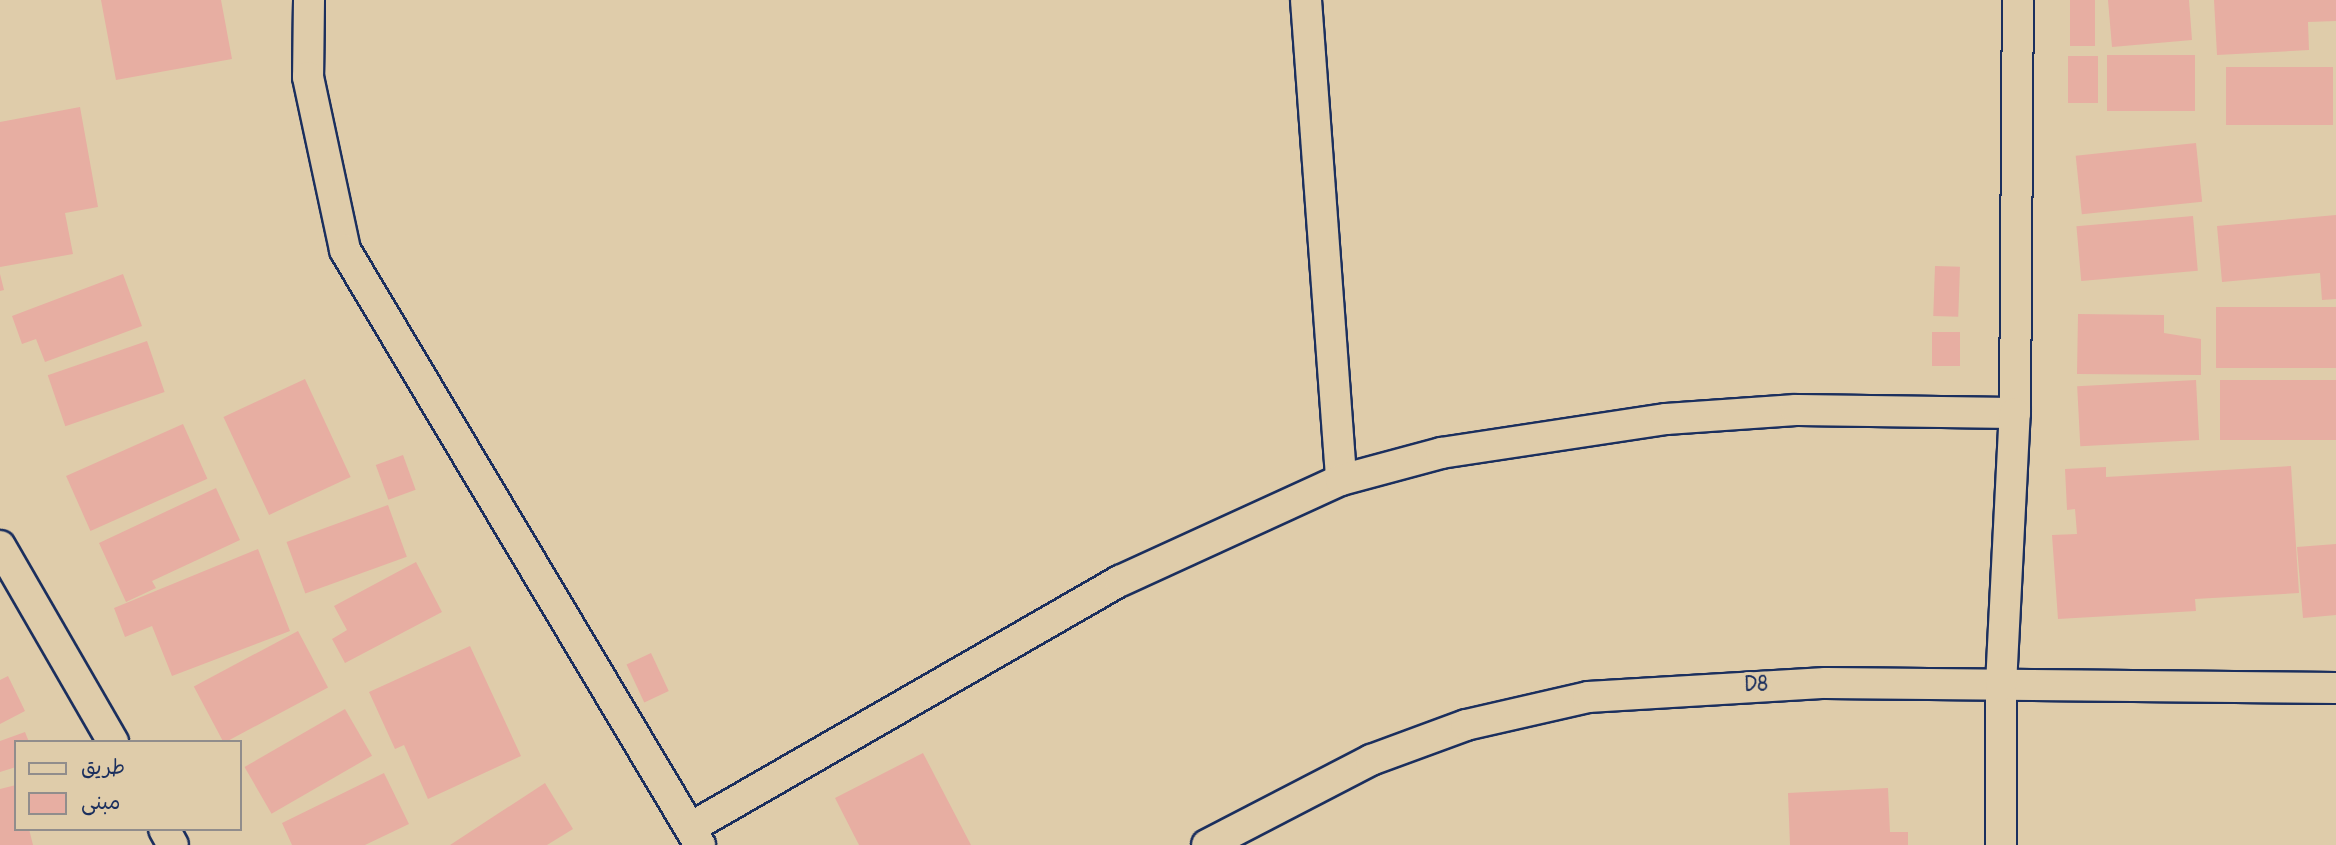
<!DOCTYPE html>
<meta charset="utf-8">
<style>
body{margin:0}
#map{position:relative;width:2336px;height:845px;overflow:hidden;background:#dfccaa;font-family:Pangolin,"Playpen Sans Arabic",sans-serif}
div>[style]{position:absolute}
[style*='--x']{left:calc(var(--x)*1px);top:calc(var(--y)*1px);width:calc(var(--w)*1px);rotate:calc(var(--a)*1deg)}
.building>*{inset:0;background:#e7aea2;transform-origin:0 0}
.roads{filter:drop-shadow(2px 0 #1b2f5e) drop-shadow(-2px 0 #1b2f5e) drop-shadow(0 2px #1b2f5e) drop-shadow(0 -2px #1b2f5e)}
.minor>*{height:30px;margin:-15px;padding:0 15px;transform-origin:15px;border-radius:15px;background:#dfccaa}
span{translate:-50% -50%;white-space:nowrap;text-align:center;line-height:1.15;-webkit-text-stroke:6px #dfccaa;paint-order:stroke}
.street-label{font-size:21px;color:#1b2f5e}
.legend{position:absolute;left:14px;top:740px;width:228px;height:91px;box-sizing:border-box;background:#dfccaa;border:2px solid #918d8c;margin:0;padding:9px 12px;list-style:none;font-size:21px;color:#1b2f5e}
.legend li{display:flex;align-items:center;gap:14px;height:35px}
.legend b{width:35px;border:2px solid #918d8c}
</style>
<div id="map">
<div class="building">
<div style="clip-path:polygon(101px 0,221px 0,232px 59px,116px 80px)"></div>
<div style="left:2070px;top:0;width:25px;height:46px"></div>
<div style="clip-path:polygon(2108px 0,2189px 0,2192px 40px,2112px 47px)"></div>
<div style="clip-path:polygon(2214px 0,2336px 0,2336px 21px,2308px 22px,2309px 50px,2217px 55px)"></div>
<div style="left:2107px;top:55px;width:88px;height:56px"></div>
<div style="left:2068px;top:56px;width:30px;height:47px"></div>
<div style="left:2333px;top:67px;width:58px;height:107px;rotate:90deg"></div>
<div style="clip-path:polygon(80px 107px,98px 207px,65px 213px,73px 254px,0 267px,0 122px)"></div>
<div style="left:2196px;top:143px;width:59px;height:121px;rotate:84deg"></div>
<div style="clip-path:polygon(2336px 215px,2336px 299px,2322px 300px,2320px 273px,2222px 282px,2217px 226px)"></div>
<div style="left:2193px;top:216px;width:55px;height:117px;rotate:85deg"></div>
<div style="left:1935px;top:266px;width:25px;height:50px;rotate:2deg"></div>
<div style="clip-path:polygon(0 274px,4px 290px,0 291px)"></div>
<div style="clip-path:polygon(123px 274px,142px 326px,45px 362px,36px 339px,22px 344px,12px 316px)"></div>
<div style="left:2336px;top:307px;width:61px;height:120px;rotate:90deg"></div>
<div style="clip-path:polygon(2078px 314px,2164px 315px,2164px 333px,2201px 339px,2201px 375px,2077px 374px)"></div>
<div style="left:1932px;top:332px;width:28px;height:34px"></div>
<div style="left:147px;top:341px;width:54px;height:105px;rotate:71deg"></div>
<div style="left:305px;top:379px;width:108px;height:90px;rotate:65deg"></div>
<div style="left:2196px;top:380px;width:60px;height:119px;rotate:87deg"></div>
<div style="left:2336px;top:380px;width:60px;height:116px;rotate:90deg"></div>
<div style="left:183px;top:424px;width:60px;height:128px;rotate:66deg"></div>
<div style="left:403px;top:455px;width:37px;height:29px;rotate:70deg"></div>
<div style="clip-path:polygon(2291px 466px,2299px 593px,2195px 599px,2196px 611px,2058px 619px,2052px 535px,2077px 534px,2075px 509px,2067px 510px,2065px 469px,2106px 467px,2106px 477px)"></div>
<div style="clip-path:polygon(216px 488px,240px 540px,152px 581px,156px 588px,126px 602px,99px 543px)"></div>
<div style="left:388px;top:505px;width:55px;height:108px;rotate:70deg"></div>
<div style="clip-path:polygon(2336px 544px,2336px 615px,2303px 618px,2297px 547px)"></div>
<div style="clip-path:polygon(258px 549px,290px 631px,172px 676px,152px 626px,125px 637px,114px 608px)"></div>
<div style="clip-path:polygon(416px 562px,442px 612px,345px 663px,332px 639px,347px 630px,334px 606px)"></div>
<div style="left:298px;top:631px;width:64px;height:118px;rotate:62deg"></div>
<div style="clip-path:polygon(470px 646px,521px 756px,428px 799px,404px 745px,395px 749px,369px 692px)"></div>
<div style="left:651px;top:653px;width:42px;height:27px;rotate:65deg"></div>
<div style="clip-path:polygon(8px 676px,25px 711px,0 724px,0 680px)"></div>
<div style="left:345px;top:709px;width:54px;height:116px;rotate:60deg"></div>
<div style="clip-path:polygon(25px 732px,29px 742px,16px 742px,16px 767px,0 772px,0 741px)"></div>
<div style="clip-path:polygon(923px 753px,971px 845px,859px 845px,835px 798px)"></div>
<div style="clip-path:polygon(384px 773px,409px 824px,365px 845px,292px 845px,282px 823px)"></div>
<div style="clip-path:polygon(545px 783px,573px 829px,547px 845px,450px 845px)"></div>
<div style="clip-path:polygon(16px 785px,16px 829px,29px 829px,33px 845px,0 845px,0 789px)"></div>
<div style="clip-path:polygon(1888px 788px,1890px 832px,1908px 832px,1908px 845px,1790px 845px,1788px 793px)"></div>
</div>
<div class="roads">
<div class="minor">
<div style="--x:309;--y:0;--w:77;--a:90.7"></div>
<div style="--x:308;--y:77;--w:177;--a:77.9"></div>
<div style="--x:345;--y:250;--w:693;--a:59.18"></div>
<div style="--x:1306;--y:0;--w:481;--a:85.8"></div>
<div style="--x:0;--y:546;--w:226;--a:60"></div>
<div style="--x:690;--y:828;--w:496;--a:-29.9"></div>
<div style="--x:1120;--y:581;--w:243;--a:-24.6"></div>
<div style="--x:1341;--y:480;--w:104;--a:-15.1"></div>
<div style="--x:1441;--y:453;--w:228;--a:-8.6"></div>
<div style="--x:1666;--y:419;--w:130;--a:-4"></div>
<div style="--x:1796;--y:410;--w:219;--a:0.8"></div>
<div style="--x:2015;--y:413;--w:413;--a:-89.6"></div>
<div style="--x:164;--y:829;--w:18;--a:61"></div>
<div style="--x:1207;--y:845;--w:185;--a:-27.4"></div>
<div style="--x:1371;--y:760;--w:101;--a:-20.2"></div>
<div style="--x:1466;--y:725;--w:125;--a:-12.9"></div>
<div style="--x:1588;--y:697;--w:238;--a:-3.4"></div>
<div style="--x:1826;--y:683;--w:510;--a:0.56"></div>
<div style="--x:2001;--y:845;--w:160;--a:-90"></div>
<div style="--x:2001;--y:685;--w:272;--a:-87.1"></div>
</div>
</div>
<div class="street-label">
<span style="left:1756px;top:685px;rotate:-1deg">D8</span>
</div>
<ul class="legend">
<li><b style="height:9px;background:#dfccaa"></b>طريق</li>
<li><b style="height:19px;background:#e7aea2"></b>مبنى</li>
</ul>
</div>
